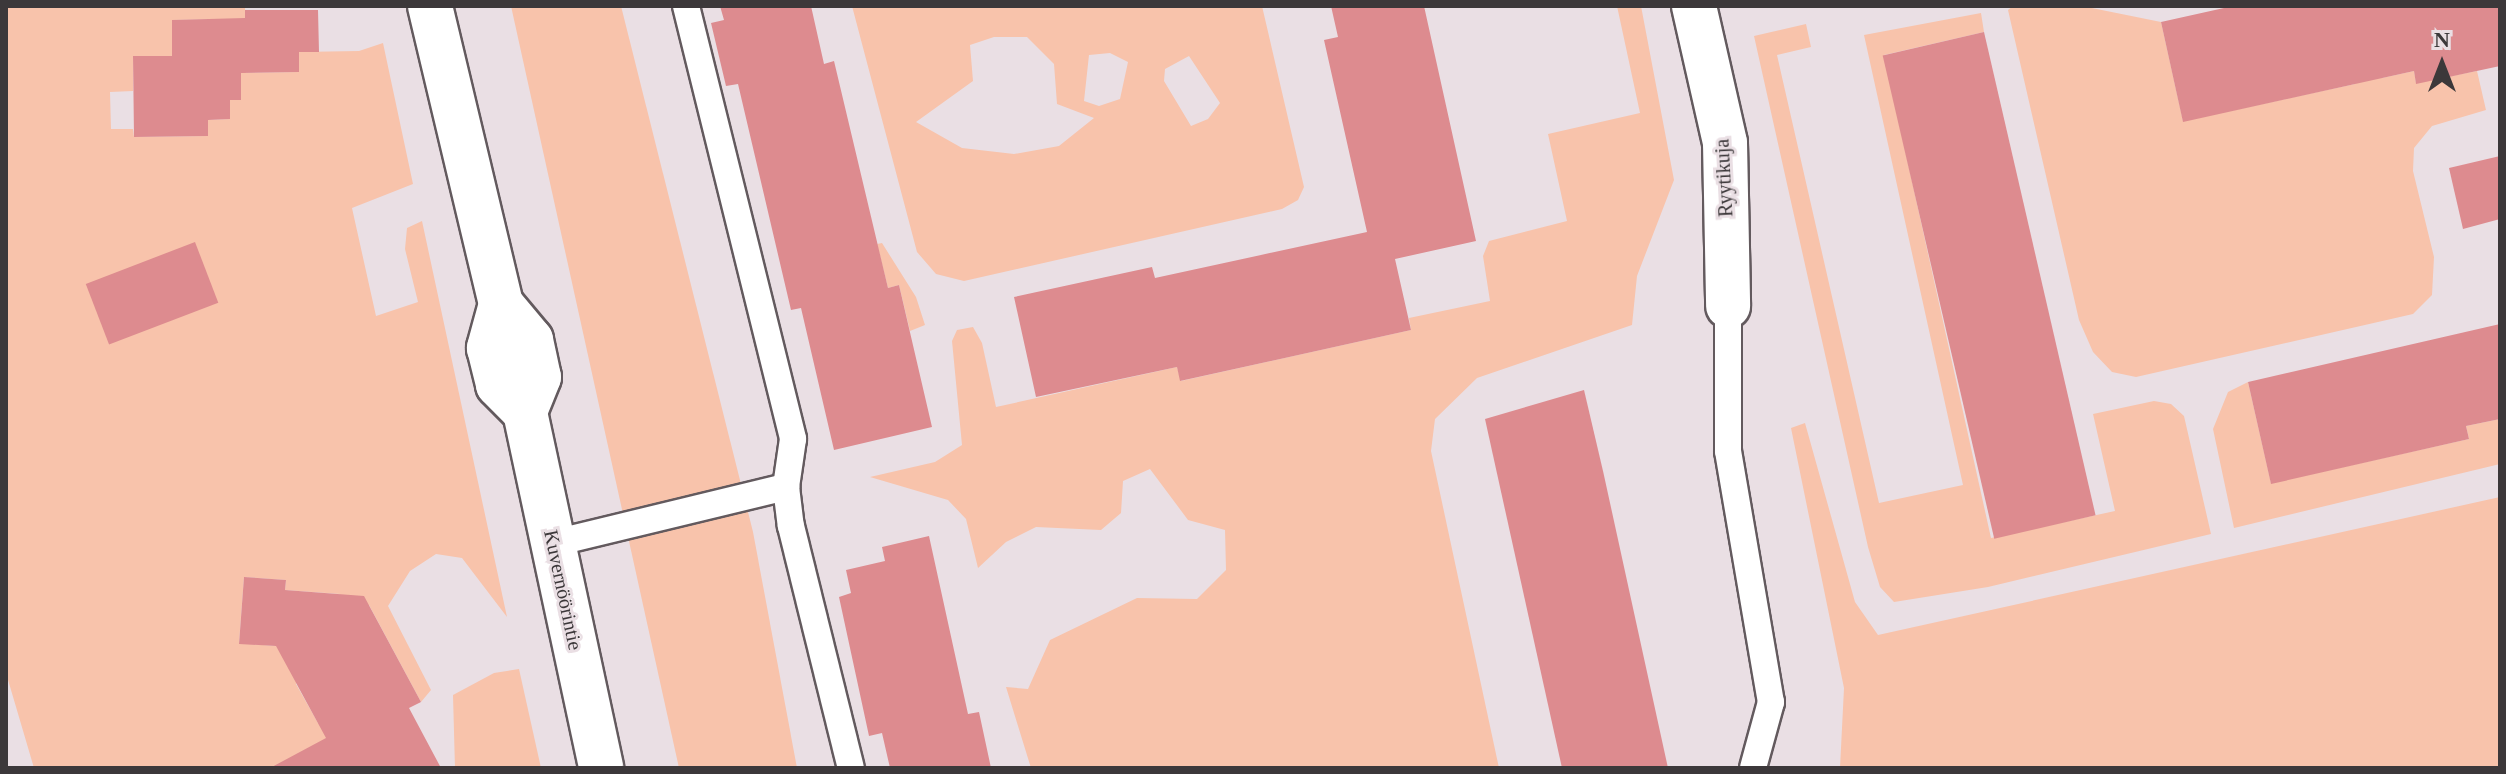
<!DOCTYPE html>
<meta charset="utf-8">
<style>
body{margin:0}
#map{position:relative;width:2506px;height:774px;overflow:hidden;background:#eadfe4;font-family:Georgia,serif}
div>[style]{position:absolute}
[style*='--x']{left:calc(var(--x)*1px);top:calc(var(--y)*1px);width:calc(var(--w)*1px);rotate:calc(var(--a)*1deg)}
.green>*{inset:0;background:#f8c3ab}
.building>*{inset:0;background:#dd8b8f;transform-origin:0 0}
.roads{filter:drop-shadow(2px 0 #635a5e) drop-shadow(-2px 0 #635a5e) drop-shadow(0 2px #635a5e) drop-shadow(0 -2px #635a5e)}
.service>*{height:26px;margin:-13px;padding:0 13px;transform-origin:13px;border-radius:13px;background:#fff}
.minor>*{height:44px;margin:-22px;padding:0 22px;transform-origin:22px;border-radius:22px;background:#fff}
span{translate:-50% -50%;white-space:nowrap;text-align:center;line-height:1.15;-webkit-text-stroke:6px #eadfe4;paint-order:stroke}
.street-label{font-size:20px;color:#3c383a}
.frame{position:absolute;inset:0;border:8px solid #3c383a;pointer-events:none}
.north{position:absolute;left:2402px;top:24px;width:80px;height:80px;-webkit-text-stroke:6px #eadfe4;paint-order:stroke;rotate:0deg;font-size:22px;font-weight:700;line-height:32px;text-align:center;color:#3c383a}
.north::after{content:'';display:block;margin:auto;width:28px;height:36px;background:#3c383a;clip-path:polygon(50% 0,100% 100%,50% 72%,0 100%)}
</style>
<div id="map">
<div class="green">
<div style="clip-path:polygon(evenodd,6px 6px,245px 6px,246px 73px,299px 72px,299px 52px,359px 51px,383px 43px,413px 184px,352px 208px,376px 316px,418px 302px,405px 249px,407px 228px,422px 221px,507px 617px,462px 558px,436px 554px,410px 571px,388px 606px,431px 690px,421px 702px,369px 605px,338px 622px,340px 594px,285px 590px,286px 580px,244px 577px,239px 643px,310px 649px,296px 684px,318px 723px,342px 710px,331px 768px,34px 768px,6px 673px,6px 6px,229px 19px,241px 61px,241px 99px,230px 100px,230px 119px,208px 120px,208px 136px,134px 137px,133px 129px,111px 129px,110px 92px,133px 91px,133px 57px,172px 56px,172px 20px,229px 19px)"></div>
<div style="clip-path:polygon(511px 6px,621px 6px,753px 532px,797px 768px,679px 768px)"></div>
<div style="clip-path:polygon(evenodd,852px 6px,1262px 6px,1304px 187px,1298px 200px,1282px 209px,964px 281px,936px 274px,917px 252px,852px 6px,994px 37px,1027px 37px,1054px 64px,1057px 104px,1094px 118px,1059px 146px,1014px 154px,962px 148px,916px 122px,973px 81px,970px 45px,994px 37px,852px 6px,1110px 53px,1128px 62px,1120px 99px,1099px 106px,1084px 101px,1089px 55px,1110px 53px,852px 6px,1189px 56px,1220px 103px,1208px 119px,1191px 126px,1164px 81px,1165px 69px,1189px 56px)"></div>
<div style="clip-path:polygon(1617px 6px,1641px 6px,1674px 180px,1637px 276px,1632px 325px,1477px 378px,1435px 419px,1431px 451px,1499px 768px,1031px 768px,1006px 687px,1028px 689px,1050px 640px,1137px 598px,1197px 599px,1226px 570px,1225px 530px,1188px 520px,1150px 469px,1123px 481px,1121px 513px,1101px 530px,1036px 527px,1006px 542px,978px 568px,966px 519px,948px 500px,870px 477px,935px 462px,962px 445px,952px 341px,957px 330px,973px 327px,982px 343px,996px 407px,1177px 367px,1181px 381px,1411px 330px,1409px 318px,1490px 301px,1483px 256px,1489px 241px,1567px 221px,1548px 134px,1640px 113px)"></div>
<div style="clip-path:polygon(2013px 6px,2082px 6px,2161px 22px,2183px 121px,2355px 84px,2379px 67px,2382px 78px,2414px 71px,2416px 83px,2477px 71px,2486px 110px,2432px 126px,2414px 148px,2413px 171px,2434px 257px,2432px 295px,2413px 314px,2136px 377px,2112px 372px,2093px 352px,2079px 320px,2008px 10px)"></div>
<div style="clip-path:polygon(1981px 13px,1984px 32px,1884px 55px,1991px 538px,2115px 511px,2093px 414px,2154px 401px,2171px 404px,2184px 416px,2211px 534px,1988px 587px,1894px 602px,1880px 587px,1868px 547px,1754px 36px,1806px 24px,1811px 47px,1777px 55px,1879px 503px,1963px 485px,1864px 35px)"></div>
<div style="clip-path:polygon(882px 243px,916px 297px,925px 325px,910px 331px,899px 285px,888px 288px,877px 244px)"></div>
<div style="clip-path:polygon(2248px 382px,2271px 483px,2469px 439px,2466px 426px,2500px 419px,2500px 464px,2234px 528px,2213px 429px,2228px 392px)"></div>
<div style="clip-path:polygon(1805px 423px,1855px 602px,1878px 635px,2500px 497px,2500px 768px,1840px 768px,1844px 688px,1791px 428px)"></div>
<div style="clip-path:polygon(519px 669px,541px 768px,455px 768px,453px 695px,494px 673px)"></div>
</div>
<div class="building">
<div style="clip-path:polygon(720px 6px,811px 6px,824px 64px,834px 61px,888px 288px,899px 285px,932px 427px,834px 450px,801px 308px,791px 310px,738px 84px,726px 86px,711px 23px,724px 20px)"></div>
<div style="clip-path:polygon(1331px 6px,1424px 6px,1476px 241px,1395px 259px,1411px 330px,1180px 381px,1177px 367px,1036px 397px,1014px 297px,1152px 267px,1155px 278px,1367px 232px,1324px 40px,1338px 37px)"></div>
<div style="clip-path:polygon(2233px 6px,2500px 6px,2500px 66px,2416px 84px,2414px 71px,2183px 122px,2161px 22px)"></div>
<div style="clip-path:polygon(245px 10px,318px 10px,319px 52px,299px 52px,299px 72px,241px 73px,241px 100px,230px 100px,230px 119px,208px 120px,208px 136px,134px 137px,133px 56px,172px 56px,172px 20px,245px 18px)"></div>
<div style="left:1984px;top:32px;width:496px;height:104px;rotate:77deg"></div>
<div style="clip-path:polygon(2500px 156px,2500px 219px,2463px 229px,2449px 168px)"></div>
<div style="left:195px;top:242px;width:65px;height:117px;rotate:69deg"></div>
<div style="clip-path:polygon(2500px 324px,2500px 419px,2466px 426px,2469px 439px,2271px 484px,2248px 382px)"></div>
<div style="clip-path:polygon(1584px 390px,1603px 471px,1668px 768px,1562px 768px,1485px 419px)"></div>
<div style="clip-path:polygon(929px 536px,968px 714px,979px 712px,991px 768px,890px 768px,882px 733px,869px 736px,839px 597px,851px 593px,846px 570px,885px 561px,882px 547px)"></div>
<div style="clip-path:polygon(244px 577px,286px 580px,285px 590px,364px 596px,421px 702px,409px 708px,441px 768px,270px 768px,326px 738px,276px 646px,239px 644px)"></div>
</div>
<div class="roads">
<div class="service">
<div style="--x:686;--y:6;--w:446;--a:76.1"></div>
<div style="--x:793;--y:439;--w:49;--a:98.3"></div>
<div style="--x:786;--y:487;--w:39;--a:83"></div>
<div style="--x:791;--y:526;--w:249;--a:76.1"></div>
<div style="--x:1728;--y:306;--w:145;--a:90"></div>
<div style="--x:1728;--y:451;--w:255;--a:80.3"></div>
<div style="--x:1771;--y:702;--w:68;--a:105.3"></div>
<div style="--x:554;--y:543;--w:239;--a:-13.6"></div>
</div>
<div class="minor">
<div style="--x:430;--y:6;--w:306;--a:76.6"></div>
<div style="--x:501;--y:304;--w:47;--a:50.2"></div>
<div style="--x:531;--y:340;--w:38;--a:78"></div>
<div style="--x:539;--y:377;--w:38;--a:112"></div>
<div style="--x:1694;--y:6;--w:140;--a:77.2"></div>
<div style="--x:1725;--y:143;--w:163;--a:88.9"></div>
<div style="--x:501;--y:304;--w:46;--a:105.3"></div>
<div style="--x:489;--y:348;--w:38;--a:76"></div>
<div style="--x:498;--y:385;--w:38;--a:45"></div>
<div style="--x:525;--y:412;--w:364;--a:77.9"></div>
</div>
</div>
<div class="street-label">
<span style="left:1724px;top:178px;rotate:-93deg">Ryytikuja</span>
<span style="left:563px;top:590px;rotate:78deg">Kuvernöörintie</span>
</div>
<div class="frame"></div>
<div class="north">N</div>
</div>
